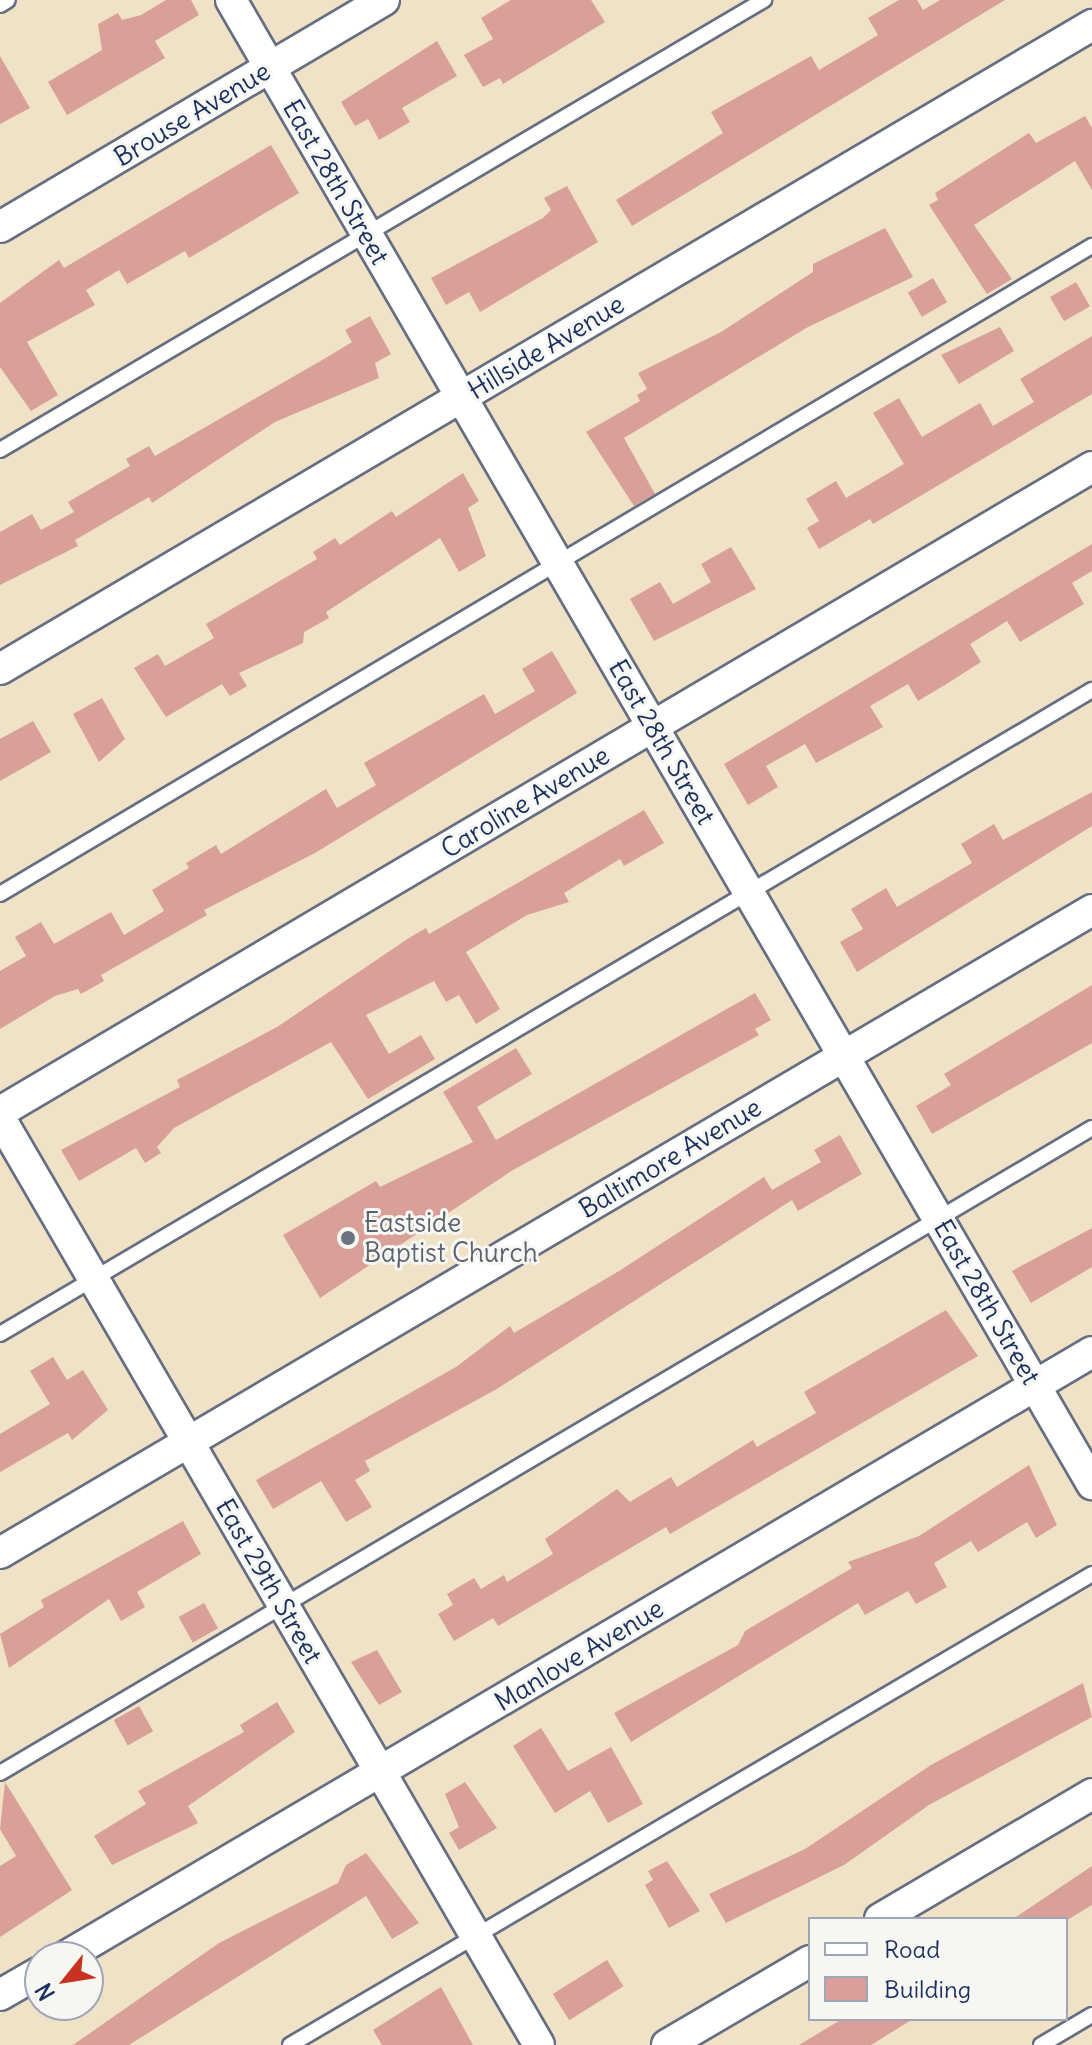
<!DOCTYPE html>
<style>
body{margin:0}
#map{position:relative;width:1092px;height:2045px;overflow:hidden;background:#f0e2c6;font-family:Delius,sans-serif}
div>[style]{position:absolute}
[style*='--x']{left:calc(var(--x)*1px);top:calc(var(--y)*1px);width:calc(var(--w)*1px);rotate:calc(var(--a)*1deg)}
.building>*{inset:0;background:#d8a098;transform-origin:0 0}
.roads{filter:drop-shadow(2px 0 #666e82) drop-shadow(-2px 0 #666e82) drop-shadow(0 2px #666e82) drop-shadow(0 -2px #666e82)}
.service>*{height:14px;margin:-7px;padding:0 7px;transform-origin:7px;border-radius:7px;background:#fff}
.minor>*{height:30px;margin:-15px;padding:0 15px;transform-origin:15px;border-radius:15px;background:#fff}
.dots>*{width:22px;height:22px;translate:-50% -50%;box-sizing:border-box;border:4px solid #f6f6f2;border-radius:50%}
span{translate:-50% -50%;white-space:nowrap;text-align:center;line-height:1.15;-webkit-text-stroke:6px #f6f6f2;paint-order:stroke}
.street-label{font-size:26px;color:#1b2f5e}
.worship-label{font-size:26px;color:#5b616d}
.left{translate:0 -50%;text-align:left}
.legend{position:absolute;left:808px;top:1917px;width:260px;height:104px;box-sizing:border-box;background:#f6f6f2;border:2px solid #9ea6b7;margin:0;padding:10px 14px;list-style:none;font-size:24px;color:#1b2f5e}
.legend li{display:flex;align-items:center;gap:16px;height:40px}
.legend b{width:40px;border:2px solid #9ea6b7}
.north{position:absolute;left:24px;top:1941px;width:80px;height:80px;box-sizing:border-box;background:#f6f6f2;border:2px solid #9ea6b7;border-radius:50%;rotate:240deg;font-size:22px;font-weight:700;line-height:32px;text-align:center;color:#1b2f5e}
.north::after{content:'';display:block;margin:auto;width:28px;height:36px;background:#c8321e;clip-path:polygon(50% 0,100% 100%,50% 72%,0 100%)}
</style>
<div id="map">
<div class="building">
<div style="clip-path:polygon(166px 0,191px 0,199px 15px,155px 41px,165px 58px,67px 115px,48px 82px,102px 50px,98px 24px,118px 13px,122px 20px,141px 15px)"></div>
<div style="clip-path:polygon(511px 0,591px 0,605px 22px,503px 84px,500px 78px,483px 87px,464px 55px,493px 39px,481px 18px)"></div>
<div style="clip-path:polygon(899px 0,917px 0,923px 10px,940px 0,1005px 0,632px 226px,616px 200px,723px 133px,711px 112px,811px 56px,819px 70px,878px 35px,868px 18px)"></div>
<div style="clip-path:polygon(437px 41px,457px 76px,402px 108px,410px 122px,379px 140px,368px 119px,355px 126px,341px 102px)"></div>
<div style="clip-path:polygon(0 56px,30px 108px,0 124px)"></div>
<div style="clip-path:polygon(1085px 116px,1092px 128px,1092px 190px,1075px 161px,974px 225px,1012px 279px,987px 294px,929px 205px,938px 200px,935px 193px,1029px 133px,1036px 143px)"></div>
<div style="clip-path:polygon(271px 145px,299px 193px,189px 258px,185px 251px,127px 284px,119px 270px,86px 290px,95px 305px,27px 342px,58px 395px,31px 411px,0 367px,0 303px,59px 260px,64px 268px)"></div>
<div style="clip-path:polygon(567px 186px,598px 242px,480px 312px,469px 292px,446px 305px,431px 278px,543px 218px,551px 210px,544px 198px)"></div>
<div style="clip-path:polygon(885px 228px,913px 277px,808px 327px,624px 438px,655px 494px,634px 506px,586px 432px,640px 401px,637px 395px,647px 389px,638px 373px,721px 332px,813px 272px,813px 264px)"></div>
<div style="left:933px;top:278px;width:28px;height:29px;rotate:60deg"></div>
<div style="left:1076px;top:282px;width:28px;height:30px;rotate:60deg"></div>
<div style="clip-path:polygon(370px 316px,391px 354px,375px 363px,379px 378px,275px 422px,152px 503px,149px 497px,75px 540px,78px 546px,0 585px,0 532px,32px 514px,41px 530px,74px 512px,68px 502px,130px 466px,126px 459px,149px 446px,155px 456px,324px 359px,352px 342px,345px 330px)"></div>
<div style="clip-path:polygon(1000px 327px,1014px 351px,959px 384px,941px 355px)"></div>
<div style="clip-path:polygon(1092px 336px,1092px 394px,873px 524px,870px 519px,819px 549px,807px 528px,819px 521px,806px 499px,836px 481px,846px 498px,904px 464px,873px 413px,899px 398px,922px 437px,980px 403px,993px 426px,1034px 402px,1020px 379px)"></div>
<div style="clip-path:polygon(463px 473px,479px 501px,468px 508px,486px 556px,459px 572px,440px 538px,326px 612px,329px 618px,304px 632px,303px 643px,239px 673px,247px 686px,230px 696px,222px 684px,166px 717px,134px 668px,158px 654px,165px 666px,214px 638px,206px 624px,317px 559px,313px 552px,335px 538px,340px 545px,392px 511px,396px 517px)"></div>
<div style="clip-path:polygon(1092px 544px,1092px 571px,1072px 583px,1084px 604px,1020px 642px,1007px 621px,970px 644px,981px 662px,948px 683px,918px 701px,908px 684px,870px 706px,883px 727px,816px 763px,805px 744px,766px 766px,778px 787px,748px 805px,724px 764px)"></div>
<div style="clip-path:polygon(731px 547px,756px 589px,654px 641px,630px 599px,660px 582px,673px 604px,711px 582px,701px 564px)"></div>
<div style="clip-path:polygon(552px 651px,577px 693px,315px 853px,204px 910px,207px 915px,101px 975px,104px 981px,81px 994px,78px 989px,55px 996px,0 1029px,0 971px,26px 956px,15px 937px,41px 922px,54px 944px,111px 912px,124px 935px,164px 911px,152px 890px,189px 868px,186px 863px,216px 845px,221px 854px,326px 789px,337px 808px,376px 785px,364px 763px,484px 694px,495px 714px,535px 691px,522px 669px)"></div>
<div style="clip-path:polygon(102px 698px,125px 739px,99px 762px,73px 714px)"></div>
<div style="clip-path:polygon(33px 721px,51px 752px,0 781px,0 739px)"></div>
<div style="clip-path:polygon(1092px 792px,1092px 826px,857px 972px,840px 942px,863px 929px,851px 909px,886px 888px,897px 907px,972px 863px,961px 844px,994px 824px,1003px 840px)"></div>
<div style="clip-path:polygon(644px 810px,664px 843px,624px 866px,620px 859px,564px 893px,569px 902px,527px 915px,466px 952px,500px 1009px,476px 1024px,459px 995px,446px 1002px,434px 981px,366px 1015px,389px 1054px,421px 1035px,435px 1059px,368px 1099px,331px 1042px,174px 1128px,157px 1147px,161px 1153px,145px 1163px,136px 1148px,79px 1181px,61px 1150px,180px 1087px,177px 1080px,277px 1027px,409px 938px,426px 928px,429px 934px)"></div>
<div style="clip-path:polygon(1092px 985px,1092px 1043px,932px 1134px,916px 1106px,951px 1085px,944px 1074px)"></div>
<div style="clip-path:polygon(755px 993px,771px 1020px,755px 1029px,759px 1035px,513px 1170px,320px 1298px,283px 1235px,376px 1181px,380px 1187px,473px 1142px,443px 1092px,516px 1048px,532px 1074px,477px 1107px,496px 1140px)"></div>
<div style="clip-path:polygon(840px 1135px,862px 1174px,798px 1211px,792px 1200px,495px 1390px,365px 1461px,370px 1471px,355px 1480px,372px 1507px,346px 1522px,321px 1481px,273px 1509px,256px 1480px,456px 1367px,510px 1326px,514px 1333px,619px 1271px,764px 1177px,772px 1190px,821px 1162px,814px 1150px)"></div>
<div style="clip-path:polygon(1092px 1228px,1092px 1267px,1031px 1303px,1012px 1271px)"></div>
<div style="clip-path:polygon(946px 1310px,978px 1356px,670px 1534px,666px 1527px,498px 1626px,493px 1618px,454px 1641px,438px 1614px,453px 1605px,447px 1594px,474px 1578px,481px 1589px,504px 1575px,507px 1582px,553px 1554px,545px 1539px,617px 1489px,630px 1502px,671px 1477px,677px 1487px,753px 1440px,757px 1447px,816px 1413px,804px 1392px)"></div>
<div style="clip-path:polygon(53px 1357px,67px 1380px,83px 1370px,108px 1410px,72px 1440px,68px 1433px,0 1472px,0 1434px,50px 1404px,30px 1371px)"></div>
<div style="clip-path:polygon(1029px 1465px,1057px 1525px,1036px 1538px,1027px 1522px,978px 1552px,971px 1541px,934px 1563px,947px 1587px,916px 1604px,908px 1591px,865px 1615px,858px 1603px,631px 1742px,614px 1713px,738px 1645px,745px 1631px,852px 1568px,848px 1562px,919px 1536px)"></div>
<div style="clip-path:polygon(183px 1521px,201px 1554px,137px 1592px,145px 1607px,121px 1621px,109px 1599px,9px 1668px,0 1634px,44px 1607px,41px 1600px)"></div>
<div style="left:204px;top:1603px;width:29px;height:29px;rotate:61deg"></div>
<div style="clip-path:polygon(377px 1650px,402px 1692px,379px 1705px,351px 1662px)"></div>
<div style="clip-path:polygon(1083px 1683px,1092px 1717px,929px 1805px,844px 1865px,726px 1923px,709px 1894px,805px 1849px,931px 1765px)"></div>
<div style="clip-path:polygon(277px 1702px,295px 1732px,188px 1806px,198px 1823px,112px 1865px,94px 1836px,146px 1804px,138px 1791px,244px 1732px,240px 1725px)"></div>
<div style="left:139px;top:1706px;width:29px;height:29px;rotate:61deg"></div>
<div style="clip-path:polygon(541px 1728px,568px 1771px,611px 1747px,643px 1804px,608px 1823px,590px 1791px,555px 1813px,513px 1746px)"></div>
<div style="clip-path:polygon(5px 1782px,72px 1890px,0 1937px,0 1866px,16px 1856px,0 1829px)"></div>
<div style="clip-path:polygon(465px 1782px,497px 1828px,459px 1850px,449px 1833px,459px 1827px,445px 1794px)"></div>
<div style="clip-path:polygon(366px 1853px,419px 1923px,392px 1939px,366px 1896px,129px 2045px,73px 2045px,219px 1943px,338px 1883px,346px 1865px)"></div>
<div style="clip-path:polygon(667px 1861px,700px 1911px,669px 1928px,645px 1885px,653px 1880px,648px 1871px)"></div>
<div style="clip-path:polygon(1092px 1866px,1092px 1905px,1069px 1919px,1013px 1919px)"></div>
<div style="left:607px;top:1960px;width:31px;height:64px;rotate:58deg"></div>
<div style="clip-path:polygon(441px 1987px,473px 2045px,382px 2045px,373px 2030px)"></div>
<div style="clip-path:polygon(842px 2019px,913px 2019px,871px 2045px,799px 2045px)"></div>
</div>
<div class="roads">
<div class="service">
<div style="--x:0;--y:5;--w:9;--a:-32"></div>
<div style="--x:0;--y:450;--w:887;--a:-30.5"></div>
<div style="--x:0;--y:894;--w:1270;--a:-30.69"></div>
<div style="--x:0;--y:1334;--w:1268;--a:-30.53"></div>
<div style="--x:0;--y:1773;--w:1268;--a:-30.57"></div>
<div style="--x:290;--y:2045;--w:930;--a:-30.42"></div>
<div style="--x:1041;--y:2045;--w:59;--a:-30.5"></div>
</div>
<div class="minor">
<div style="--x:231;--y:0;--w:1716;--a:59.88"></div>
<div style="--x:0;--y:227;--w:446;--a:-30.6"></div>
<div style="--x:0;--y:669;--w:1268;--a:-30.53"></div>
<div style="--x:0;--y:1112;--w:1268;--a:-30.57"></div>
<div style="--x:0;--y:1118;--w:1072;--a:59.82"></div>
<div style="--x:0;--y:1553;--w:1267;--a:-30.49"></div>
<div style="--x:880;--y:1919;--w:246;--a:-30.5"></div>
<div style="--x:65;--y:1957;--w:1192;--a:-30.5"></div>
<div style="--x:0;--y:1995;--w:46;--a:-29.9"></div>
<div style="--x:667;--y:2045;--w:166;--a:-30.4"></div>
</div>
</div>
<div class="dots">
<div style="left:348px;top:1238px;background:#6b7280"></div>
</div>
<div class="street-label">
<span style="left:192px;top:114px;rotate:-31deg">Brouse Avenue</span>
<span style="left:336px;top:182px;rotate:60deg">East 28th Street</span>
<span style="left:546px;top:347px;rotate:-31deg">Hillside Avenue</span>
<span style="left:662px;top:742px;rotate:60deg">East 28th Street</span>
<span style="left:525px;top:802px;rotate:-31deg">Caroline Avenue</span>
<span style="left:670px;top:1158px;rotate:-31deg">Baltimore Avenue</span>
<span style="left:987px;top:1302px;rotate:60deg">East 28th Street</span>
<span style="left:269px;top:1581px;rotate:60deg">East 29th Street</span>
<span style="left:579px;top:1655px;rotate:-31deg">Manlove Avenue</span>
</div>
<div class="worship-label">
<span class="left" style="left:364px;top:1238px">Eastside<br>Baptist Church</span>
</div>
<ul class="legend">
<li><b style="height:10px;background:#fff"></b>Road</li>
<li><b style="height:22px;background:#d8a098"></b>Building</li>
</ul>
<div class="north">N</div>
</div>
